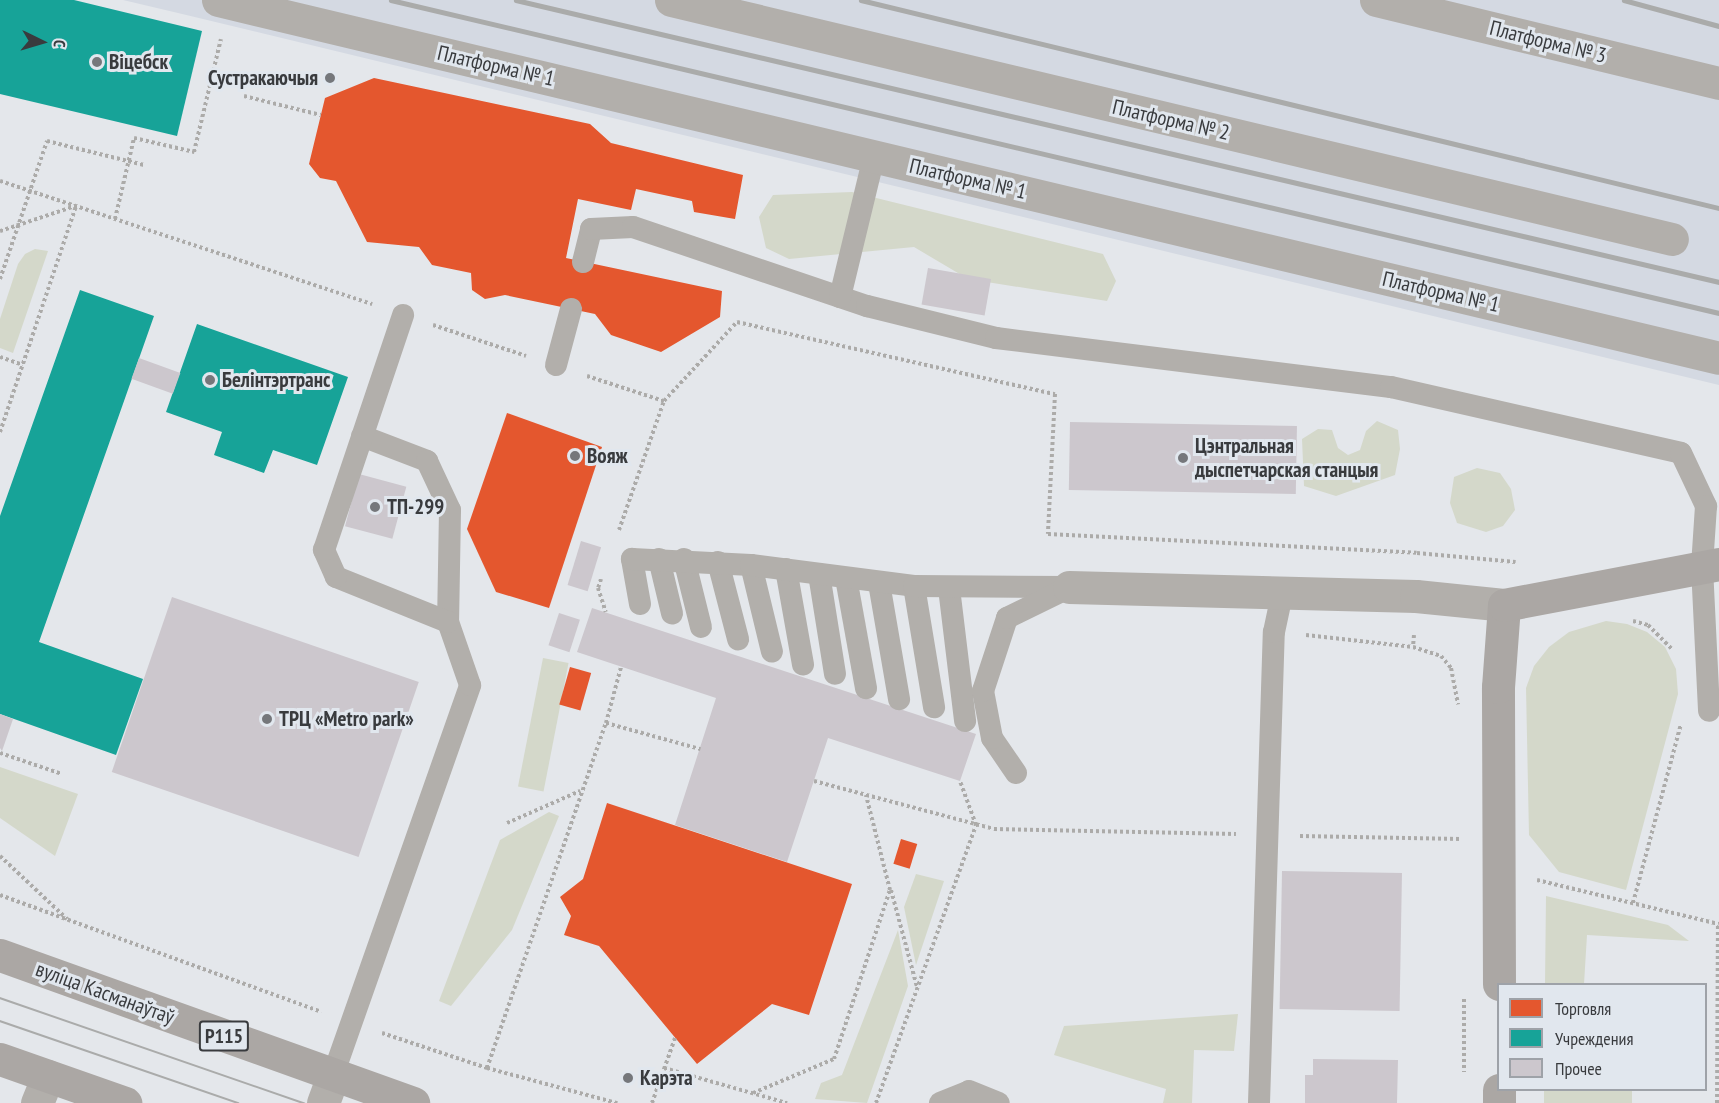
<!DOCTYPE html>
<meta charset="utf-8">
<style>
body{margin:0}
#map{position:relative;width:1719px;height:1103px;overflow:hidden;background:#e4e7eb;font-family:"PT Sans Narrow",sans-serif}
div>[style]{position:absolute}
[style*='--x']{left:calc(var(--x)*1px);top:calc(var(--y)*1px);width:calc(var(--w)*1px);rotate:calc(var(--a)*1deg)}
.built>*{inset:0;background:#d4d9e2}
.green>*{inset:0;background:#d4d8ca;transform-origin:0 0}
.shops>*{inset:0;background:#e4572e;transform-origin:0 0}
.public>*{inset:0;background:#17a398}
.building>*{inset:0;background:#ccc7cd;transform-origin:0 0}
.path>*{height:4px;margin-top:-2px;transform-origin:0;background:repeating-linear-gradient(90deg,#acaba9 0 3px,transparent 0 6px)}
.service>*{height:22px;margin:-11px;padding:0 11px;transform-origin:11px;border-radius:11px;background:#b2afab}
.pedestrian>*{height:33px;margin:-16.5px;padding:0 16.5px;transform-origin:16.5px;border-radius:16.5px;background:#b2afab}
.minor>*{height:33px;margin:-16.5px;padding:0 16.5px;transform-origin:16.5px;border-radius:16.5px;background:#b2afab}
.primary>*{height:33px;margin:-16.5px;padding:0 16.5px;transform-origin:16.5px;border-radius:16.5px;background:#aba7a4}
.tram>*{height:1.5px;margin:-0.75px;padding:0 0.75px;transform-origin:0.75px;border-radius:0.75px;background:#aaabaa}
.rail>*{height:4.5px;margin:-2.25px;padding:0 2.25px;transform-origin:2.25px;border-radius:2.25px;background:#aaabaa}
.dots>*{width:16px;height:16px;translate:-50% -50%;box-sizing:border-box;border:3px solid #e1e7ee;border-radius:50%}
span{translate:-50% -50%;white-space:nowrap;text-align:center;line-height:1.15;-webkit-text-stroke:6px #e1e7ee;paint-order:stroke}
.shield-label span{padding:2px 4px;background:#e1e7ee;border:2px solid;border-radius:4px;-webkit-text-stroke-width:0}
.shield-label{font-size:20px;color:#393b3e;font-weight:700}
.street-label{font-size:21px;color:#393b3e}
.poi-label{font-size:21px;color:#393b3e;font-weight:700}
.left{translate:0 -50%;text-align:left}
.right{translate:-100% -50%;text-align:right}
.legend{position:absolute;left:1497px;top:983px;width:210px;height:108px;box-sizing:border-box;background:#e1e7ee;border:2px solid #9ea2a8;margin:0;padding:8px 10px;list-style:none;font-size:18px;color:#393b3e}
.legend li{display:flex;align-items:center;gap:12px;height:30px}
.legend b{width:30px;border:2px solid #9ea2a8}
.north{position:absolute;left:12px;top:12px;width:60px;height:60px;-webkit-text-stroke:4px #e1e7ee;paint-order:stroke;rotate:95deg;font-size:16px;font-weight:700;line-height:24px;text-align:center;color:#393b3e}
.north::after{content:'';display:block;margin:auto;width:21px;height:27px;background:#393b3e;clip-path:polygon(50% 0,100% 100%,50% 72%,0 100%)}
</style>
<div id="map">
<div class="built">
<div style="clip-path:polygon(123px 0,1719px 0,1719px 385px,178px 13px)"></div>
</div>
<div class="green">
<div style="clip-path:polygon(852px 192px,1103px 254px,1116px 281px,1107px 301px,968px 279px,914px 247px,789px 259px,766px 248px,759px 217px,773px 195px)"></div>
<div style="clip-path:polygon(35px 249px,48px 251px,13px 353px,0 348px,0 319px,18px 264px,25px 254px)"></div>
<div style="clip-path:polygon(1377px 421px,1398px 430px,1400px 449px,1395px 475px,1336px 496px,1304px 486px,1302px 439px,1318px 429px,1332px 430px,1338px 448px,1348px 455px,1360px 450px,1366px 431px)"></div>
<div style="clip-path:polygon(1477px 468px,1500px 473px,1511px 489px,1515px 510px,1503px 526px,1486px 532px,1457px 523px,1450px 503px,1454px 477px)"></div>
<div style="clip-path:polygon(1606px 621px,1627px 624px,1647px 632px,1665px 647px,1676px 669px,1678px 694px,1626px 890px,1559px 872px,1529px 835px,1526px 688px,1534px 666px,1549px 647px,1569px 632px)"></div>
<div style="left:543px;top:658px;width:26px;height:131px;rotate:11deg"></div>
<div style="clip-path:polygon(0 767px,78px 794px,55px 856px,0 818px)"></div>
<div style="clip-path:polygon(549px 812px,559px 816px,512px 930px,451px 1006px,439px 1001px,500px 840px)"></div>
<div style="clip-path:polygon(916px 874px,944px 881px,916px 965px,904px 907px)"></div>
<div style="clip-path:polygon(1546px 896px,1668px 925px,1689px 941px,1587px 935px,1584px 984px,1545px 984px)"></div>
<div style="clip-path:polygon(898px 930px,908px 986px,867px 1103px,815px 1099px,821px 1083px,842px 1075px)"></div>
<div style="clip-path:polygon(1238px 1014px,1234px 1051px,1194px 1050px,1192px 1103px,1163px 1103px,1166px 1089px,1054px 1055px,1064px 1026px)"></div>
<div style="left:1544px;top:1090px;width:88px;height:13px"></div>
</div>
<div class="shops">
<div style="clip-path:polygon(374px 78px,590px 124px,611px 143px,743px 175px,735px 219px,694px 212px,692px 201px,636px 189px,631px 210px,578px 199px,566px 258px,722px 291px,720px 317px,661px 352px,611px 335px,595px 314px,505px 295px,485px 299px,472px 290px,471px 273px,432px 265px,419px 247px,367px 242px,336px 181px,320px 178px,309px 164px,325px 98px)"></div>
<div style="clip-path:polygon(507px 413px,602px 447px,549px 608px,496px 592px,467px 529px)"></div>
<div style="left:570px;top:667px;width:22px;height:39px;rotate:16deg"></div>
<div style="clip-path:polygon(607px 803px,852px 884px,809px 1015px,772px 1004px,697px 1064px,599px 946px,564px 935px,571px 916px,560px 897px,583px 879px)"></div>
<div style="left:901px;top:839px;width:17px;height:26px;rotate:17deg"></div>
</div>
<div class="public">
<div style="clip-path:polygon(0 0,74px 0,202px 31px,177px 136px,0 94px)"></div>
<div style="clip-path:polygon(80px 290px,154px 316px,39px 642px,143px 679px,116px 755px,0 714px,0 516px)"></div>
<div style="clip-path:polygon(197px 324px,348px 377px,317px 465px,273px 450px,264px 473px,214px 455px,222px 432px,166px 412px)"></div>
</div>
<div class="building">
<div style="left:928px;top:268px;width:64px;height:37px;rotate:10deg"></div>
<div style="left:139px;top:358px;width:44px;height:22px;rotate:20deg"></div>
<div style="left:1070px;top:422px;width:227px;height:68px;rotate:1deg"></div>
<div style="left:359px;top:474px;width:49px;height:54px;rotate:15deg"></div>
<div style="left:581px;top:541px;width:21px;height:46px;rotate:17deg"></div>
<div style="left:172px;top:597px;width:261px;height:185px;rotate:19deg"></div>
<div style="clip-path:polygon(592px 608px,976px 734px,960px 781px,828px 738px,787px 862px,675px 825px,716px 698px,577px 652px)"></div>
<div style="left:559px;top:613px;width:22px;height:34px;rotate:18deg"></div>
<div style="clip-path:polygon(0 714px,13px 719px,2px 751px,0 748px)"></div>
<div style="left:1282px;top:871px;width:120px;height:138px;rotate:1deg"></div>
<div style="clip-path:polygon(1313px 1059px,1398px 1060px,1397px 1103px,1305px 1103px,1305px 1075px,1313px 1075px)"></div>
</div>
<div class="path">
<div style="--x:244;--y:96;--w:79;--a:13.9"></div>
<div style="--x:0;--y:181;--w:392;--a:18.3"></div>
<div style="--x:115;--y:219;--w:83;--a:-76.8"></div>
<div style="--x:134;--y:138;--w:62;--a:13.1"></div>
<div style="--x:194;--y:152;--w:116;--a:-76.6"></div>
<div style="--x:0;--y:231;--w:79;--a:-18.4"></div>
<div style="--x:0;--y:279;--w:146;--a:-71.2"></div>
<div style="--x:47;--y:141;--w:100;--a:13.9"></div>
<div style="--x:433;--y:325;--w:98;--a:18.4"></div>
<div style="--x:0;--y:357;--w:24;--a:19"></div>
<div style="--x:587;--y:376;--w:81;--a:18"></div>
<div style="--x:0;--y:432;--w:238;--a:-71.4"></div>
<div style="--x:619;--y:530;--w:137;--a:-70.8"></div>
<div style="--x:664;--y:401;--w:108;--a:-47.3"></div>
<div style="--x:737;--y:322;--w:326;--a:12.8"></div>
<div style="--x:1055;--y:394;--w:140;--a:92.9"></div>
<div style="--x:1048;--y:534;--w:369;--a:2.9"></div>
<div style="--x:1417;--y:553;--w:99;--a:5.2"></div>
<div style="--x:601;--y:579;--w:9;--a:108"></div>
<div style="--x:598;--y:588;--w:25;--a:72"></div>
<div style="--x:1633;--y:621;--w:16;--a:15"></div>
<div style="--x:1648;--y:625;--w:34;--a:45"></div>
<div style="--x:1306;--y:635;--w:108;--a:6.4"></div>
<div style="--x:1414;--y:635;--w:12;--a:95"></div>
<div style="--x:1413;--y:647;--w:29;--a:18"></div>
<div style="--x:1441;--y:656;--w:16;--a:50"></div>
<div style="--x:1451;--y:668;--w:37;--a:79"></div>
<div style="--x:606;--y:723;--w:98;--a:15.5"></div>
<div style="--x:0;--y:753;--w:65;--a:18.7"></div>
<div style="--x:814;--y:781;--w:186;--a:14.9"></div>
<div style="--x:994;--y:829;--w:242;--a:1.2"></div>
<div style="--x:507;--y:823;--w:80;--a:-23.7"></div>
<div style="--x:1300;--y:836;--w:161;--a:1.1"></div>
<div style="--x:0;--y:856;--w:92;--a:43.2"></div>
<div style="--x:1537;--y:880;--w:187;--a:13.6"></div>
<div style="--x:891;--y:890;--w:100;--a:75"></div>
<div style="--x:0;--y:895;--w:342;--a:20"></div>
<div style="--x:1633;--y:903;--w:185;--a:-75"></div>
<div style="--x:1464;--y:999;--w:73;--a:90"></div>
<div style="--x:382;--y:1033;--w:111;--a:18.4"></div>
<div style="--x:487;--y:1068;--w:135;--a:15.1"></div>
<div style="--x:487;--y:1068;--w:365;--a:-71"></div>
<div style="--x:606;--y:723;--w:58;--a:-75"></div>
<div style="--x:664;--y:1068;--w:128;--a:15.9"></div>
<div style="--x:753;--y:1093;--w:88;--a:-22.8"></div>
<div style="--x:834;--y:1059;--w:178;--a:-71.7"></div>
<div style="--x:890;--y:890;--w:98;--a:-104.2"></div>
<div style="--x:652;--y:1103;--w:69;--a:-70.5"></div>
<div style="--x:876;--y:1103;--w:295;--a:-70.2"></div>
<div style="--x:976;--y:825;--w:47;--a:-110"></div>
<div style="--x:1717;--y:1103;--w:179;--a:-89.7"></div>
</div>
<div class="service">
<div style="--x:583;--y:262;--w:34;--a:-76"></div>
<div style="--x:591;--y:229;--w:42;--a:-2.7"></div>
<div style="--x:633;--y:227;--w:247;--a:18.7"></div>
<div style="--x:867;--y:306;--w:133;--a:13.9"></div>
<div style="--x:996;--y:338;--w:398;--a:7.1"></div>
<div style="--x:1391;--y:387;--w:297;--a:12.8"></div>
<div style="--x:1681;--y:453;--w:59;--a:64.7"></div>
<div style="--x:1706;--y:506;--w:61;--a:93.8"></div>
<div style="--x:1702;--y:567;--w:144;--a:87.2"></div>
<div style="--x:840;--y:297;--w:145;--a:-76.4"></div>
<div style="--x:556;--y:365;--w:58;--a:-75"></div>
<div style="--x:362;--y:436;--w:70;--a:21"></div>
<div style="--x:427;--y:461;--w:54;--a:64.9"></div>
<div style="--x:450;--y:510;--w:112;--a:91"></div>
<div style="--x:659;--y:559;--w:56;--a:76.5"></div>
<div style="--x:684;--y:559;--w:70;--a:76"></div>
<div style="--x:718;--y:562;--w:80;--a:75.4"></div>
<div style="--x:751;--y:565;--w:89;--a:76.4"></div>
<div style="--x:786;--y:569;--w:97;--a:79.9"></div>
<div style="--x:819;--y:574;--w:101;--a:80.9"></div>
<div style="--x:846;--y:578;--w:112;--a:79.7"></div>
<div style="--x:879;--y:583;--w:118;--a:80.2"></div>
<div style="--x:914;--y:586;--w:123;--a:80.6"></div>
<div style="--x:949;--y:588;--w:134;--a:83.1"></div>
<div style="--x:640;--y:604;--w:46;--a:-100.1"></div>
<div style="--x:632;--y:559;--w:119;--a:2.9"></div>
<div style="--x:751;--y:565;--w:164;--a:7.3"></div>
<div style="--x:914;--y:586;--w:155;--a:0.4"></div>
<div style="--x:1016;--y:773;--w:42;--a:-124.4"></div>
<div style="--x:992;--y:738;--w:48;--a:-100.8"></div>
<div style="--x:983;--y:691;--w:77;--a:-71.8"></div>
<div style="--x:1007;--y:618;--w:61;--a:-26.1"></div>
<div style="--x:333;--y:1075;--w:413;--a:-70.6"></div>
<div style="--x:470;--y:685;--w:67;--a:-109.2"></div>
<div style="--x:448;--y:622;--w:121;--a:-158.1"></div>
<div style="--x:336;--y:577;--w:30;--a:-114"></div>
<div style="--x:324;--y:550;--w:248;--a:-71.4"></div>
<div style="--x:940;--y:1103;--w:31;--a:-22"></div>
<div style="--x:969;--y:1091;--w:32;--a:22"></div>
<div style="--x:1259;--y:1103;--w:471;--a:-88.2"></div>
<div style="--x:1274;--y:632;--w:39;--a:-78"></div>
</div>
<div class="pedestrian">
<div style="--x:218;--y:0;--w:1543;--a:13.41"></div>
<div style="--x:671;--y:0;--w:1029;--a:13.43"></div>
<div style="--x:1376;--y:0;--w:353;--a:13.6"></div>
</div>
<div class="minor">
<div style="--x:1069;--y:587;--w:347;--a:1.5"></div>
<div style="--x:1416;--y:596;--w:88;--a:5.8"></div>
<div style="--x:37;--y:1103;--w:29;--a:-68"></div>
<div style="--x:323;--y:1103;--w:30;--a:-70"></div>
</div>
<div class="primary">
<div style="--x:0;--y:955;--w:439;--a:19.7"></div>
<div style="--x:1499;--y:984;--w:297;--a:-90.2"></div>
<div style="--x:1498;--y:687;--w:82;--a:-85.8"></div>
<div style="--x:1504;--y:605;--w:219;--a:-10.8"></div>
<div style="--x:0;--y:1059;--w:133;--a:19.4"></div>
<div style="--x:1499;--y:1090;--w:13;--a:90"></div>
</div>
<div class="tram">
<div style="--x:0;--y:998;--w:322;--a:19.1"></div>
<div style="--x:0;--y:1021;--w:252;--a:19"></div>
</div>
<div class="rail">
<div style="--x:391;--y:0;--w:1364;--a:13.26"></div>
<div style="--x:516;--y:0;--w:1236;--a:13.19"></div>
<div style="--x:861;--y:0;--w:883;--a:13.63"></div>
<div style="--x:1624;--y:0;--w:98;--a:15.3"></div>
</div>
<div class="dots">
<div style="left:97px;top:62px;background:#75777b"></div>
<div style="left:330px;top:78px;background:#75777b"></div>
<div style="left:210px;top:380px;background:#75777b"></div>
<div style="left:575px;top:456px;background:#75777b"></div>
<div style="left:1183px;top:458px;background:#75777b"></div>
<div style="left:375px;top:507px;background:#75777b"></div>
<div style="left:267px;top:719px;background:#75777b"></div>
<div style="left:628px;top:1078px;background:#75777b"></div>
</div>
<div class="shield-label">
<span style="left:224px;top:1036px">Р115</span>
</div>
<div class="street-label">
<span style="left:1548px;top:42px;rotate:14deg">Платформа № 3</span>
<span style="left:496px;top:66px;rotate:13deg">Платформа № 1</span>
<span style="left:1171px;top:120px;rotate:13deg">Платформа № 2</span>
<span style="left:968px;top:179px;rotate:13deg">Платформа № 1</span>
<span style="left:1441px;top:292px;rotate:13deg">Платформа № 1</span>
<span style="left:105px;top:993px;rotate:20deg">вуліца Касманаўтаў</span>
</div>
<div class="poi-label">
<span class="left" style="left:109px;top:62px">Віцебск</span>
<span class="right" style="left:318px;top:78px">Сустракаючыя</span>
<span class="left" style="left:222px;top:380px">Белінтэртранс</span>
<span class="left" style="left:1195px;top:458px">Цэнтральная<br>дыспетчарская станцыя</span>
<span class="left" style="left:587px;top:456px">Вояж</span>
<span class="left" style="left:387px;top:507px">ТП-299</span>
<span class="left" style="left:279px;top:719px">ТРЦ «Metro park»</span>
<span class="left" style="left:640px;top:1078px">Карэта</span>
</div>
<ul class="legend">
<li><b style="height:16px;background:#e4572e"></b>Торговля</li>
<li><b style="height:16px;background:#17a398"></b>Учреждения</li>
<li><b style="height:16px;background:#ccc7cd"></b>Прочее</li>
</ul>
<div class="north">С</div>
</div>
